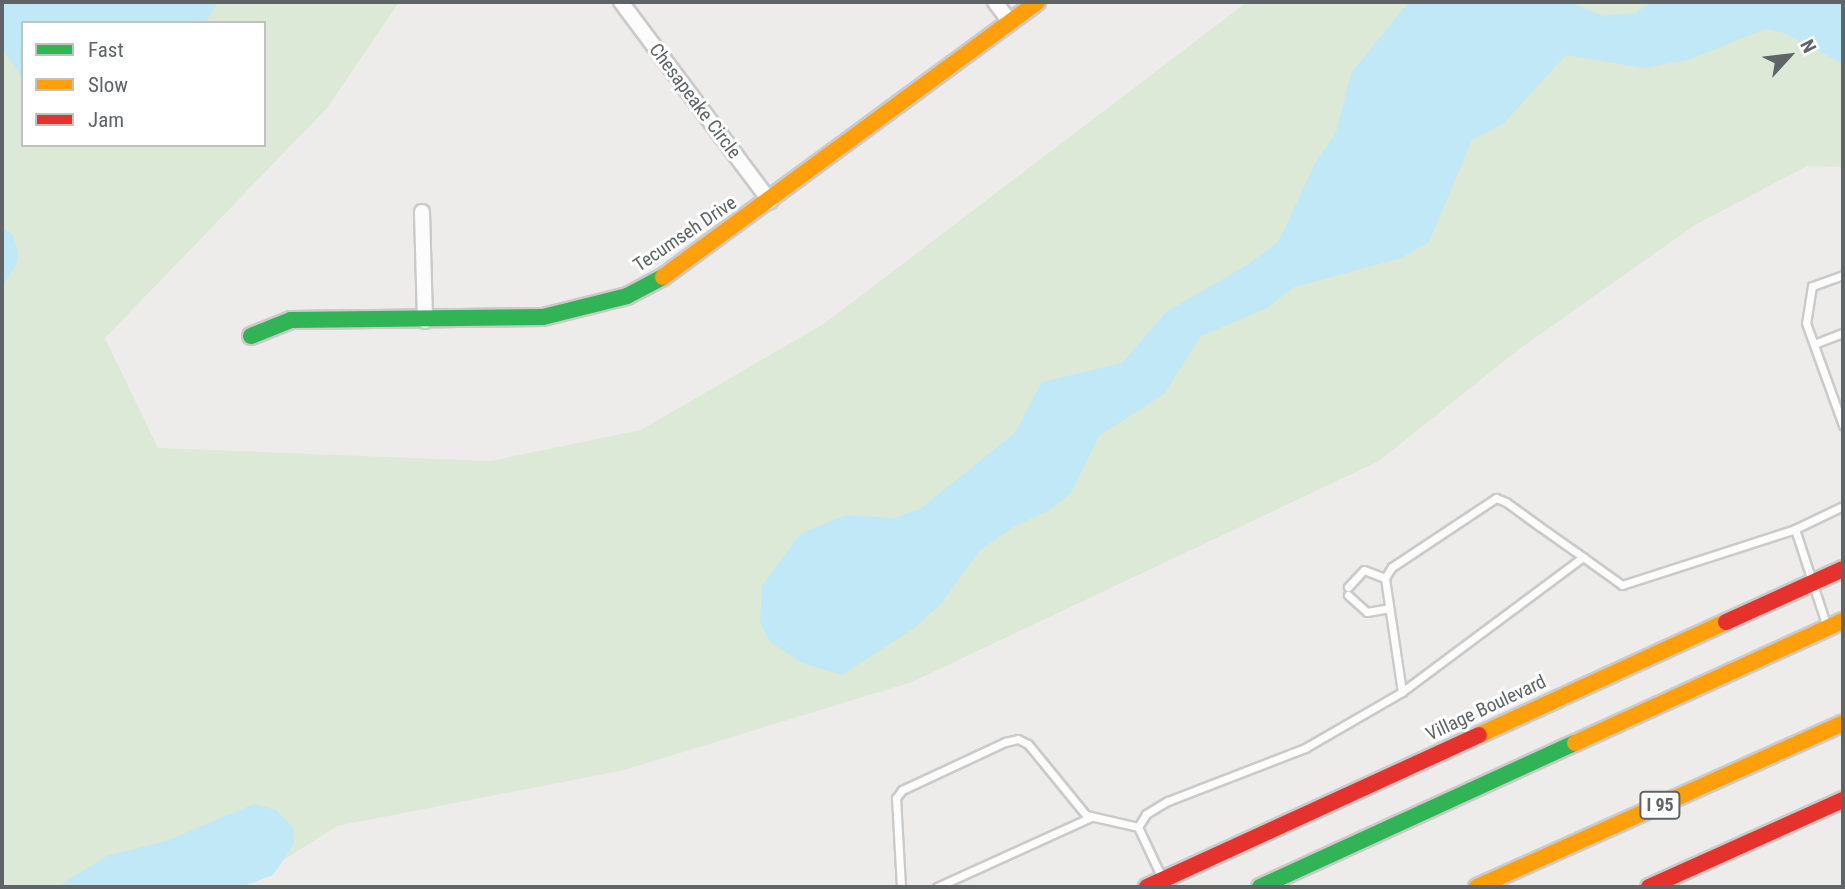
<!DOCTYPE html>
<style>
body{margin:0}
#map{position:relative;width:1845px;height:889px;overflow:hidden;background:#eeecea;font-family:"Roboto Condensed",sans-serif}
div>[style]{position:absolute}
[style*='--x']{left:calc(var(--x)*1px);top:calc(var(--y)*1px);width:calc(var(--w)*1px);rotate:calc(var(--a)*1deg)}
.green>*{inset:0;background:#dbe9d6}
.water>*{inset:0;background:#c0e8f6}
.roads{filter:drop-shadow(2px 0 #cbcaca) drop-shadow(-2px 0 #cbcaca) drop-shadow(0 2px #cbcaca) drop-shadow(0 -2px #cbcaca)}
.lane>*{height:7px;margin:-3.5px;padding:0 3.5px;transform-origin:3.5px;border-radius:3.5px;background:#fcfcfc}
.street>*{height:14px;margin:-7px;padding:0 7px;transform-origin:7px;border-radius:7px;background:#fcfcfc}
.fast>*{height:16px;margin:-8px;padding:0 8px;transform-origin:8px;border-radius:8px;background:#30b455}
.slow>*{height:16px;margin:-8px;padding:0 8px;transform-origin:8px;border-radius:8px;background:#ff9f0a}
.jam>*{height:16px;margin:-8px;padding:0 8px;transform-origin:8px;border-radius:8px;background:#e5322d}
span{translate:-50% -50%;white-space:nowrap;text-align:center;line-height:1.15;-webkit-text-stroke:6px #fff;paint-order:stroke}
.shield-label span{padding:2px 5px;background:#fff;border:2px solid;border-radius:5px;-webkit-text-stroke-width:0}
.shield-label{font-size:18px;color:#5f6467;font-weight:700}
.street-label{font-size:19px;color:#5f6467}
.frame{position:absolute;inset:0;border:4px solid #5f6467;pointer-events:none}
.legend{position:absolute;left:21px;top:21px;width:245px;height:126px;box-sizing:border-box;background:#fff;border:2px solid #bfc1c2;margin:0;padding:9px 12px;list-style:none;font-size:21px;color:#5f6467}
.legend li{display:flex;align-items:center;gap:14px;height:35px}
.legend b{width:35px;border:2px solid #bfc1c2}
.north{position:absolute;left:1754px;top:21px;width:70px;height:70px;-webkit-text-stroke:5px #fff;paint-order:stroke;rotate:63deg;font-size:19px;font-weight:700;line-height:28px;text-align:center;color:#5f6467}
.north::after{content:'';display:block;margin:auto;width:24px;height:32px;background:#5f6467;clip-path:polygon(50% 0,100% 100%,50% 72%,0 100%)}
</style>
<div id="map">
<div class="green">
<div style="clip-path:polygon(evenodd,2px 2px,399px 2px,327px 108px,105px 338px,158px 448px,490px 461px,641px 430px,825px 323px,1247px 2px,1843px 2px,1843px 167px,1807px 166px,1695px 225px,1518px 350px,1379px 461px,912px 682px,624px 770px,337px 826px,241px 887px,2px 887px,2px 2px,23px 23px,264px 23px,264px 145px,23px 145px,23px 23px)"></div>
</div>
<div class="water">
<div style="clip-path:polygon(2px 2px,218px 2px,205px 23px,23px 23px,23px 78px,2px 50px)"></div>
<div style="clip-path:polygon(1409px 2px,1570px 2px,1603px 16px,1636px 13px,1651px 2px,1843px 2px,1843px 64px,1784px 33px,1765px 29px,1688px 60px,1643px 68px,1566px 55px,1504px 123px,1472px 140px,1429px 242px,1401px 258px,1294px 287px,1267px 308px,1201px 336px,1164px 394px,1099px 436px,1071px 493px,1050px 510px,1015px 526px,980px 550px,941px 604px,913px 629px,842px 675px,802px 663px,770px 642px,760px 622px,762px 586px,800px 534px,846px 515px,894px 518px,920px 509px,1015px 433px,1042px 382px,1122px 363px,1166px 312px,1247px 265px,1279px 241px,1315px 163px,1336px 133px,1351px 73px)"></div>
<div style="clip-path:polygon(2px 226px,13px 235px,18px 253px,16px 265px,2px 286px)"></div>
<div style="clip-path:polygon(254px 804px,276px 810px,293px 827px,294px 844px,273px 875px,241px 887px,57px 887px,107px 856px,169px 840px)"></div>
</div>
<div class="roads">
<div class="lane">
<div style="--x:1843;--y:275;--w:33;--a:160"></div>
<div style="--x:1812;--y:286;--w:37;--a:99"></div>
<div style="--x:1806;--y:323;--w:109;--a:70.1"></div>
<div style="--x:1814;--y:344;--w:31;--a:-21"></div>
<div style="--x:1583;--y:557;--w:226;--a:143.3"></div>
<div style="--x:1402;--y:692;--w:115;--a:-98.5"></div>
<div style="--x:1385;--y:578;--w:13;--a:-58"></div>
<div style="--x:1392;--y:567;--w:125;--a:-33.6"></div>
<div style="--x:1496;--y:498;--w:11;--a:22"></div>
<div style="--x:1506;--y:502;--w:41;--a:36"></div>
<div style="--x:1539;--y:526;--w:54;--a:35.2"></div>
<div style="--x:1583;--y:557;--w:48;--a:35.7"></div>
<div style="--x:1622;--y:585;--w:182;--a:-17.9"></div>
<div style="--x:1348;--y:587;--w:23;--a:-47"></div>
<div style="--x:1364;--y:570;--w:22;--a:21"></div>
<div style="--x:1348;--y:595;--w:25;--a:42"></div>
<div style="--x:1367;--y:612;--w:22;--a:-10"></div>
<div style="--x:1827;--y:627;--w:103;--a:-108.1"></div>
<div style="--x:1795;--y:529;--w:53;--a:-25.6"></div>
<div style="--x:1162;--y:878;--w:56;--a:-115.2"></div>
<div style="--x:1138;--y:827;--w:15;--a:-58"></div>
<div style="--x:1146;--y:814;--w:26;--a:-31"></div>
<div style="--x:1168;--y:801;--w:147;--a:-21.1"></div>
<div style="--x:1305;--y:748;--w:112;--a:-30"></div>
<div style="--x:901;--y:887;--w:89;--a:-93.2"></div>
<div style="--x:896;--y:798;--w:10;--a:-53"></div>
<div style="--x:902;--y:790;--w:114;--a:-25"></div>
<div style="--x:1005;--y:742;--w:13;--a:-13"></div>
<div style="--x:1018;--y:739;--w:11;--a:27"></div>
<div style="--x:1028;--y:744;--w:92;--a:50.8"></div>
<div style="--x:1086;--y:815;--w:53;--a:13"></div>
<div style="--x:937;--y:887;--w:169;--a:-24.4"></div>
</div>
<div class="street">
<div style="--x:621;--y:2;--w:249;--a:53.2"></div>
<div style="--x:995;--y:2;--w:25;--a:53"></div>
<div style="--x:422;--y:212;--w:109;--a:88.4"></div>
</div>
<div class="fast">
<div style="--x:251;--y:336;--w:43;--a:-21.8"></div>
<div style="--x:291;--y:320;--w:252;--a:-0.7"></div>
<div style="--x:543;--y:317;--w:87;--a:-14"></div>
<div style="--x:627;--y:296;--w:41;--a:-27.8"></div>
<div style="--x:1260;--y:887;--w:346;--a:-24.6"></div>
</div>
<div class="slow">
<div style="--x:663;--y:277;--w:464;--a:-36.3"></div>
<div style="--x:1479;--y:735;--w:272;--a:-24.6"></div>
<div style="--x:1575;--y:743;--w:294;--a:-24.5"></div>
<div style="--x:1477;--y:887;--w:401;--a:-24.1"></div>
</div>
<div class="jam">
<div style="--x:1726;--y:622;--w:128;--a:-24.4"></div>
<div style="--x:1147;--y:887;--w:365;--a:-24.6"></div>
<div style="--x:1649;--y:887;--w:213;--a:-24.2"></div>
</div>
</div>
<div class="shield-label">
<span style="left:1660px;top:805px">I 95</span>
</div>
<div class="street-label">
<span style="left:695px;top:101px;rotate:53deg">Chesapeake Circle</span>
<span style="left:685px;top:234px;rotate:-34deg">Tecumseh Drive</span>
<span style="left:1486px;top:708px;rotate:-25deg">Village Boulevard</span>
</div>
<div class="frame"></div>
<ul class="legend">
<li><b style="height:9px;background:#30b455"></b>Fast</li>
<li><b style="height:9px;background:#ff9f0a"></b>Slow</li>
<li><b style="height:9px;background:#e5322d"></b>Jam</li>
</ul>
<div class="north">N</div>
</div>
